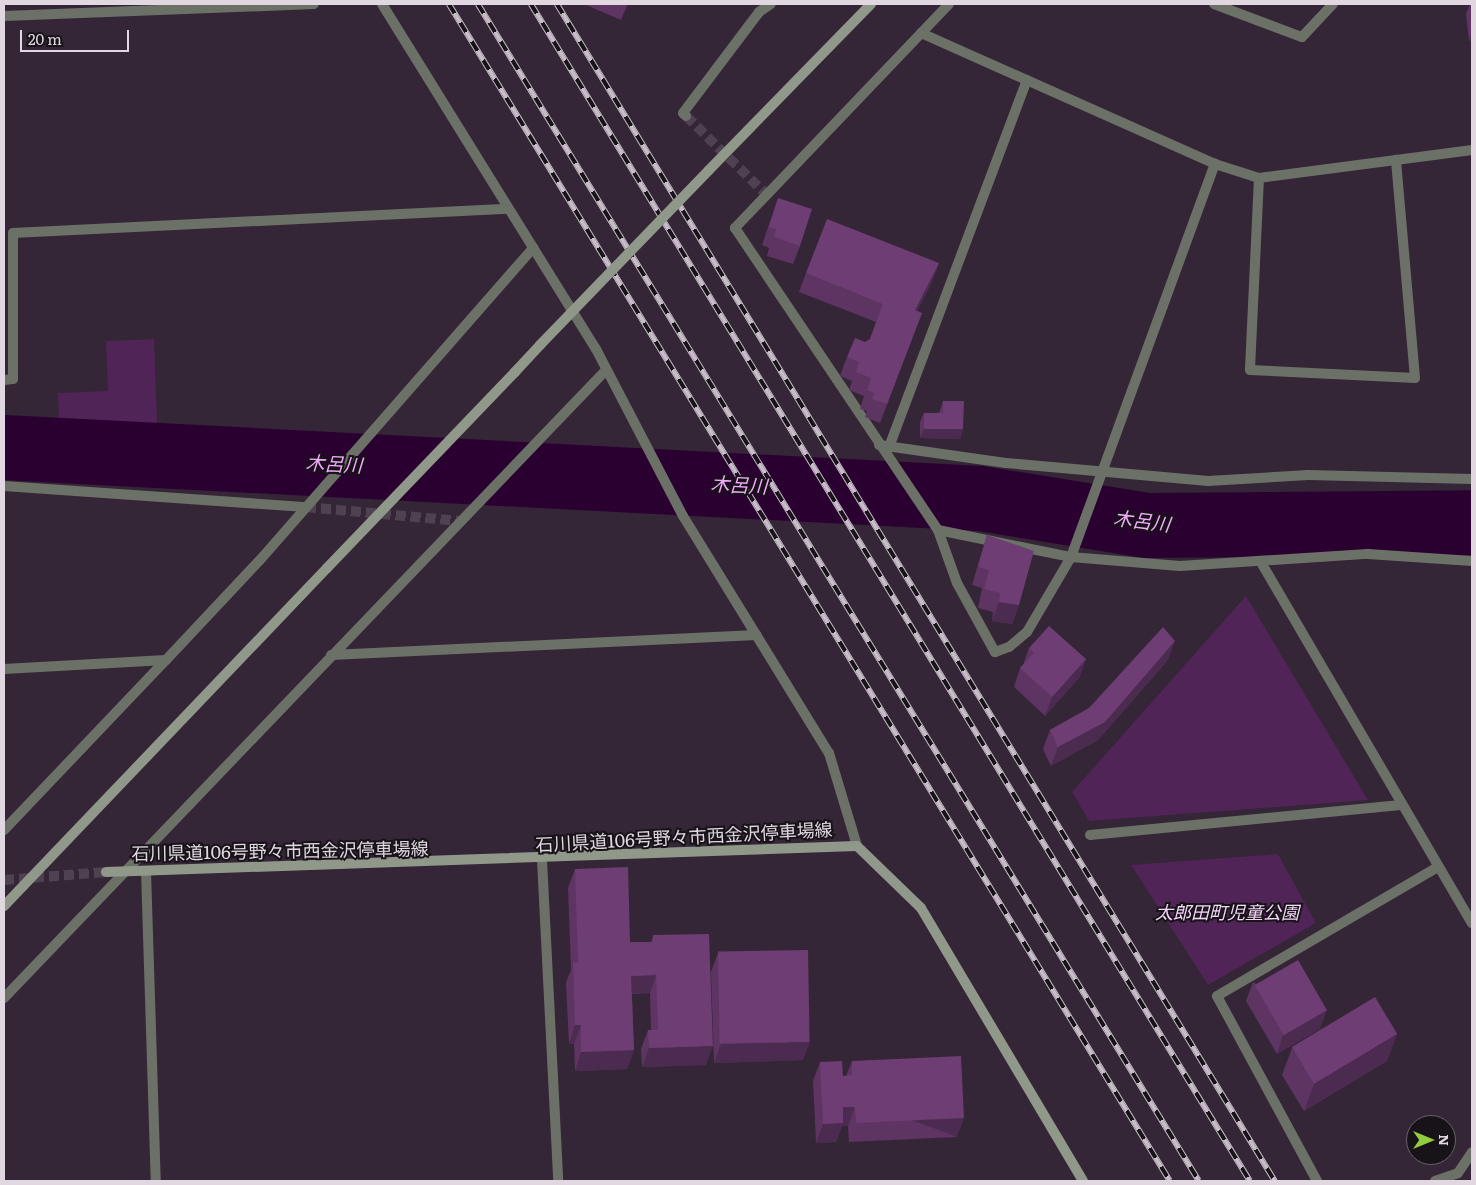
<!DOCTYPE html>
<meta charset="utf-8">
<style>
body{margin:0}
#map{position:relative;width:1476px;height:1185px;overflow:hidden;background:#342636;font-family:Literata,"Noto Sans JP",serif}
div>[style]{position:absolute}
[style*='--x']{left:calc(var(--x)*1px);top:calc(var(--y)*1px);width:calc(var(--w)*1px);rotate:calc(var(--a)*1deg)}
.green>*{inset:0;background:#502456}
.river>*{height:65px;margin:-32.5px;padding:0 32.5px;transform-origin:32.5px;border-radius:32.5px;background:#2a0031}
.street-tunnel>*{height:10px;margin-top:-5px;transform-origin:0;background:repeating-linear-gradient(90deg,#4e4150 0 10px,transparent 0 15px)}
.secondary-tunnel>*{height:10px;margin-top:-5px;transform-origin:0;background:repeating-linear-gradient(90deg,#4e4150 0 10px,transparent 0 15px)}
.street>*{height:10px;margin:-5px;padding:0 5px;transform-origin:5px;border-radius:5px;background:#6c7168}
.secondary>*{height:10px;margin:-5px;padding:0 5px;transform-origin:5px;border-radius:5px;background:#909889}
.rail>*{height:5.5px;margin-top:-2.75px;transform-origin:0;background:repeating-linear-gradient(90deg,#181219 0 11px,#c7bdc8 0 22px);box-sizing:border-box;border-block:1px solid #c7bdc8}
.secondary-bridge>*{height:10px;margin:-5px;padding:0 5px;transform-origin:5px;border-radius:5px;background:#909889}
.wall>*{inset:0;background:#5e3463}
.shaded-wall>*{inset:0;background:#4c2b50;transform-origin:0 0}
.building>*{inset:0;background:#6d3d73;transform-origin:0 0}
span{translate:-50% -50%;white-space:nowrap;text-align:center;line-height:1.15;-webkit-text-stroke:4px #181219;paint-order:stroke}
.street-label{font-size:18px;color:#e0d7e1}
.park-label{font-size:18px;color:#f2d6f6;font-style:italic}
.water-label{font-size:19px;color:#f3acfd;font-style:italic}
.frame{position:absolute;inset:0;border:5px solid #e0d7e1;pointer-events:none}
.north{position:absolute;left:1406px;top:1115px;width:50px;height:50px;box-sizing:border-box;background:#181219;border:1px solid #686169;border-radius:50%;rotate:90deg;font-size:14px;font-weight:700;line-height:20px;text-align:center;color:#e0d7e1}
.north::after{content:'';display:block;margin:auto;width:18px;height:22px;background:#92cd3e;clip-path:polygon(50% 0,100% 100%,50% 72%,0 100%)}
.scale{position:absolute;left:20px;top:30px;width:109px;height:22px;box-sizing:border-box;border:2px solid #e0d7e1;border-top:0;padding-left:6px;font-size:15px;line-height:18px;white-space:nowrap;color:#e0d7e1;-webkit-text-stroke:4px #181219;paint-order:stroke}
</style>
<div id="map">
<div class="green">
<div style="clip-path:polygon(154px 339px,158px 449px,60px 453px,58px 393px,108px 391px,106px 341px)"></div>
<div style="clip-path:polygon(1246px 596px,1368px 800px,1089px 821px,1072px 792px)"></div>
<div style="clip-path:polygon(1278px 854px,1316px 923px,1208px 985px,1131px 865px)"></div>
</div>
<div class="river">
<div style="--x:4;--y:447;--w:977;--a:2.99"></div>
<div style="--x:980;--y:498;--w:168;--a:9.2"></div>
<div style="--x:1146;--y:525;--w:326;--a:-0.5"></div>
</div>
<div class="street-tunnel">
<div style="--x:686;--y:116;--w:109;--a:44.3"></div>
<div style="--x:306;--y:507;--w:154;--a:5.2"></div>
</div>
<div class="secondary-tunnel">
<div style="--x:4;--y:880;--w:102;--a:-4.5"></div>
</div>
<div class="street">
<div style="--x:382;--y:4;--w:406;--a:58.2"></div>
<div style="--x:596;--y:349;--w:188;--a:62.5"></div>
<div style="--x:683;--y:516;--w:278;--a:58.4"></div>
<div style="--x:829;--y:753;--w:97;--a:73.2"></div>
<div style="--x:949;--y:4;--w:310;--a:133.7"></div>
<div style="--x:735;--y:228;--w:364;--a:56.1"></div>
<div style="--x:938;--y:530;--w:136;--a:11.5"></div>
<div style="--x:1071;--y:557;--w:109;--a:4.7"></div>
<div style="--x:1180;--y:566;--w:188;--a:-3.7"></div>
<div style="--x:1368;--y:554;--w:104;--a:3.9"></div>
<div style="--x:1214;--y:4;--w:94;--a:20.6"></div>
<div style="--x:1302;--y:37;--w:45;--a:-46.8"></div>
<div style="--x:4;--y:16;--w:310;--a:-2.2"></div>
<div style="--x:921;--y:33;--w:322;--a:24"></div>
<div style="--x:1215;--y:164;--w:46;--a:17.7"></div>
<div style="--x:1259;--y:178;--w:215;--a:-7.5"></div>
<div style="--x:686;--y:116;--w:4;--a:-135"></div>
<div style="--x:683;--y:113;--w:126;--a:-53"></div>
<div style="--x:759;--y:12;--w:14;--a:-34"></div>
<div style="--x:1259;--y:178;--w:192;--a:92.7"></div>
<div style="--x:1250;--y:370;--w:165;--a:2.8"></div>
<div style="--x:1415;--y:378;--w:219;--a:-95"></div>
<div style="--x:4;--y:380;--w:9;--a:-6"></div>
<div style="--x:13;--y:379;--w:146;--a:-90"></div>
<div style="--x:13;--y:233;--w:495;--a:-2.8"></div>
<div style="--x:879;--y:445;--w:128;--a:8.1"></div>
<div style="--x:1006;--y:463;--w:203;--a:5.1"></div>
<div style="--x:1208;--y:481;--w:100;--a:-3.4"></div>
<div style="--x:1308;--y:475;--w:164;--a:1.4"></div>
<div style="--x:889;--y:447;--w:392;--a:-69.4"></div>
<div style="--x:4;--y:486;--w:303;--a:4"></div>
<div style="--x:938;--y:530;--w:56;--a:70.3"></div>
<div style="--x:957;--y:583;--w:79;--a:61.2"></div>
<div style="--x:995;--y:652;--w:15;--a:-20"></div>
<div style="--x:1009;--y:647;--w:23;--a:-40"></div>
<div style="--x:1027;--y:632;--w:87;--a:-59.6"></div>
<div style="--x:1071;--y:557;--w:419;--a:-69.9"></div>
<div style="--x:1262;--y:564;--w:416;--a:59.7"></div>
<div style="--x:331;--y:655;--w:426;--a:-2.7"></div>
<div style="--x:4;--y:669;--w:162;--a:-3.2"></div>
<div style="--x:166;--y:660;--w:137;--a:-46.8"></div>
<div style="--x:260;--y:560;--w:415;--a:-48.8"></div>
<div style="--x:4;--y:830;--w:235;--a:-46.4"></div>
<div style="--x:1090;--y:835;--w:312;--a:-5.5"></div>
<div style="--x:542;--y:860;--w:321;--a:87.1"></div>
<div style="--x:146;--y:871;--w:310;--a:88.2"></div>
<div style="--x:4;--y:998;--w:870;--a:-46.21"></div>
<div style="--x:1317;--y:1181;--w:210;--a:-118.4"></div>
<div style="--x:1217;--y:996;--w:256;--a:-30.3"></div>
<div style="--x:1435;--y:1181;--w:24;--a:-19"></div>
<div style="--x:1458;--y:1173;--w:25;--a:-56"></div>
</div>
<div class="secondary">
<div style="--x:709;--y:170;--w:232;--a:-45.7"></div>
<div style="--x:515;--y:372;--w:37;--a:-47"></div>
<div style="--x:106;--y:872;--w:751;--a:-1.98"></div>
<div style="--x:857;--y:846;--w:89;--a:44.1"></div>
<div style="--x:921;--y:908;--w:317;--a:59.3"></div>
<div style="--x:4;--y:906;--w:468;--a:-46.3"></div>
</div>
<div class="rail">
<div style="--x:449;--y:4;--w:1380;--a:58.51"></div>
<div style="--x:478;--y:4;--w:1380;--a:58.51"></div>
<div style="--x:531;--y:4;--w:1379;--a:58.58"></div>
<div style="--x:557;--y:4;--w:1379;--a:58.62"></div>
</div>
<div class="secondary-bridge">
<div style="--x:540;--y:345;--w:243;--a:-46"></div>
<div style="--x:327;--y:568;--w:272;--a:-46.2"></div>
</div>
<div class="wall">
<div style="clip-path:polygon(584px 4px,628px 4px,621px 20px)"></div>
<div style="clip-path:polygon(1470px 4px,1472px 4px,1472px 41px,1469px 41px,1466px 14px)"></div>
<div style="clip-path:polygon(778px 198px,800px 246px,793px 264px,767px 256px,769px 248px,762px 245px)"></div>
<div style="clip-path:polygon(939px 263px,932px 282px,917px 311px,922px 313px,880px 423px,865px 417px,867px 411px,860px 409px,864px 396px,849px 390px,852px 381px,840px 376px,847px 357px,870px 339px,876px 322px,799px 292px,806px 273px)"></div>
<div style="clip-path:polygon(943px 401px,963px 429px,960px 439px,920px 438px,920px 422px,924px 413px,939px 413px)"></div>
<div style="clip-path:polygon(987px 535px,1019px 605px,1012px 624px,992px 621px,993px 612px,978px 608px,982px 588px,972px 585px,981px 554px)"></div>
<div style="clip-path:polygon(1029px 648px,1086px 659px,1079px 678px,1045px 716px,1014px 687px,1020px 668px,1023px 665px)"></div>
<div style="clip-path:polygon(1168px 660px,1098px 740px,1051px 766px,1043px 749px,1050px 730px,1089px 708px)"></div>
<div style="clip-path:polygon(575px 869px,630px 942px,651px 942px,653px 935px,706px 1065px,642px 1067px,641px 1049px,648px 1030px,651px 1030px,650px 993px,632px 994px,634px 1050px,627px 1069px,575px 1071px,574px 1044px,569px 1044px,566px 982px,571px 970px,568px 888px)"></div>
<div style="clip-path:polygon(718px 953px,803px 1060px,714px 1063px,711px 972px)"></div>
<div style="clip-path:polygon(1253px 982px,1320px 1029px,1277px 1054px,1246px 1001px)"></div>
<div style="clip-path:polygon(1397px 1034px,1387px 1061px,1304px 1111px,1282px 1075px,1292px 1048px)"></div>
<div style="clip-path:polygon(852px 1061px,957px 1137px,849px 1142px,848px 1126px,842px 1126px,836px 1142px,816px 1143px,813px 1081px,820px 1062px,843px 1076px,846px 1076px)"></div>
</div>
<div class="shaded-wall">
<div style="clip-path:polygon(627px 4px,628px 4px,621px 20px)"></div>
<div style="clip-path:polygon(1472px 31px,1472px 41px,1469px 41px)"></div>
<div style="clip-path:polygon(939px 263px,932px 282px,908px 329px,915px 310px)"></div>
<div style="clip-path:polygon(924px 429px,963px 429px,960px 439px,920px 438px)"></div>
<div style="clip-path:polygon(999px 602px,1019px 605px,1012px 624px,992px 621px)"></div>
<div style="clip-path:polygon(1175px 641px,1168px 660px,1098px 740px,1051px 766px,1058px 747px)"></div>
<div style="clip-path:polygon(1086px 659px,1079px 678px,1045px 716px,1052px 697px)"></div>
<div style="clip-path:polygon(656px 975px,650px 993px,624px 994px,631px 976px)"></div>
<div style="clip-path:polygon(1327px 1010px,1320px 1029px,1277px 1054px,1283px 1035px)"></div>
<div style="clip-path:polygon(575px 1025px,581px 1025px,574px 1044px,569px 1044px)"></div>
<div style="clip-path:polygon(1397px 1034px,1387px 1061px,1304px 1111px,1314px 1084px)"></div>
<div style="clip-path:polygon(810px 1042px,803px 1060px,714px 1063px,721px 1044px)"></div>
<div style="clip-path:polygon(713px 1046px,706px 1065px,642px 1067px,649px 1048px)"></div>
<div style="clip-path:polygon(634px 1050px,627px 1069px,575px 1071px,581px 1052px)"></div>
<div style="clip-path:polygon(843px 1107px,855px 1107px,848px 1126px,842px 1126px,836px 1142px,816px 1143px,823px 1124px)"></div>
<div style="left:964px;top:1118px;width:20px;height:108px;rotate:110deg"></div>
</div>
<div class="building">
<div style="clip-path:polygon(778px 198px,812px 209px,800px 246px,774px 237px,776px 229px,769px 227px)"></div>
<div style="clip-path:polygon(827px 219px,939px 263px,915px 310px,922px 313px,887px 404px,872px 399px,874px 393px,867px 390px,871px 378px,856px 372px,859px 362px,847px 357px,855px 338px,865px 342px,870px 339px,883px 304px,806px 273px)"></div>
<div style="clip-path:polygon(943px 401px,964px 401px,963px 429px,924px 429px,924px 413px,943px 413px)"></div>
<div style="clip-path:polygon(987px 535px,1034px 551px,1019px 605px,999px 602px,1000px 593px,984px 589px,989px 570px,978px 567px)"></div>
<div style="clip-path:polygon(1049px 626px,1086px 659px,1052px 697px,1020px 668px,1034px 653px,1029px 648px)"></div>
<div style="clip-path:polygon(1163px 627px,1175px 641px,1105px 722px,1058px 747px,1050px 730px,1089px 708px)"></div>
<div style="clip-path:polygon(628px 867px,630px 942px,653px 942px,653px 935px,709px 934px,713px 1046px,649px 1048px,648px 1030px,658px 1030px,656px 975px,631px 976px,634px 1050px,581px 1052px,581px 1025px,575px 1025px,573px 963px,578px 963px,575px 869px)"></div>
<div style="left:808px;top:950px;width:92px;height:90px;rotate:89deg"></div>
<div style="left:1298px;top:960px;width:58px;height:50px;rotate:60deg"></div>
<div style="left:1375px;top:997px;width:43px;height:97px;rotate:59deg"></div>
<div style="clip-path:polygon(961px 1056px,964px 1118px,856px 1123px,855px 1107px,843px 1107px,843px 1123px,823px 1124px,820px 1062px,842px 1061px,843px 1076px,852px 1075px,852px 1061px)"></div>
</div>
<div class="street-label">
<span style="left:684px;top:837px;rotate:-3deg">石川県道106号野々市西金沢停車場線</span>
<span style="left:280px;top:851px;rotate:-1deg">石川県道106号野々市西金沢停車場線</span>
</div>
<div class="park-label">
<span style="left:1227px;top:912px">太郎田町児童公園</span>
</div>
<div class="water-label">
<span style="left:334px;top:464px;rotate:3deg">木呂川</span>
<span style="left:739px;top:485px;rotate:3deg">木呂川</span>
<span style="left:1142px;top:521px;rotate:7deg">木呂川</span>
</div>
<div class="frame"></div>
<div class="north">N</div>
<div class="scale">20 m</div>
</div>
